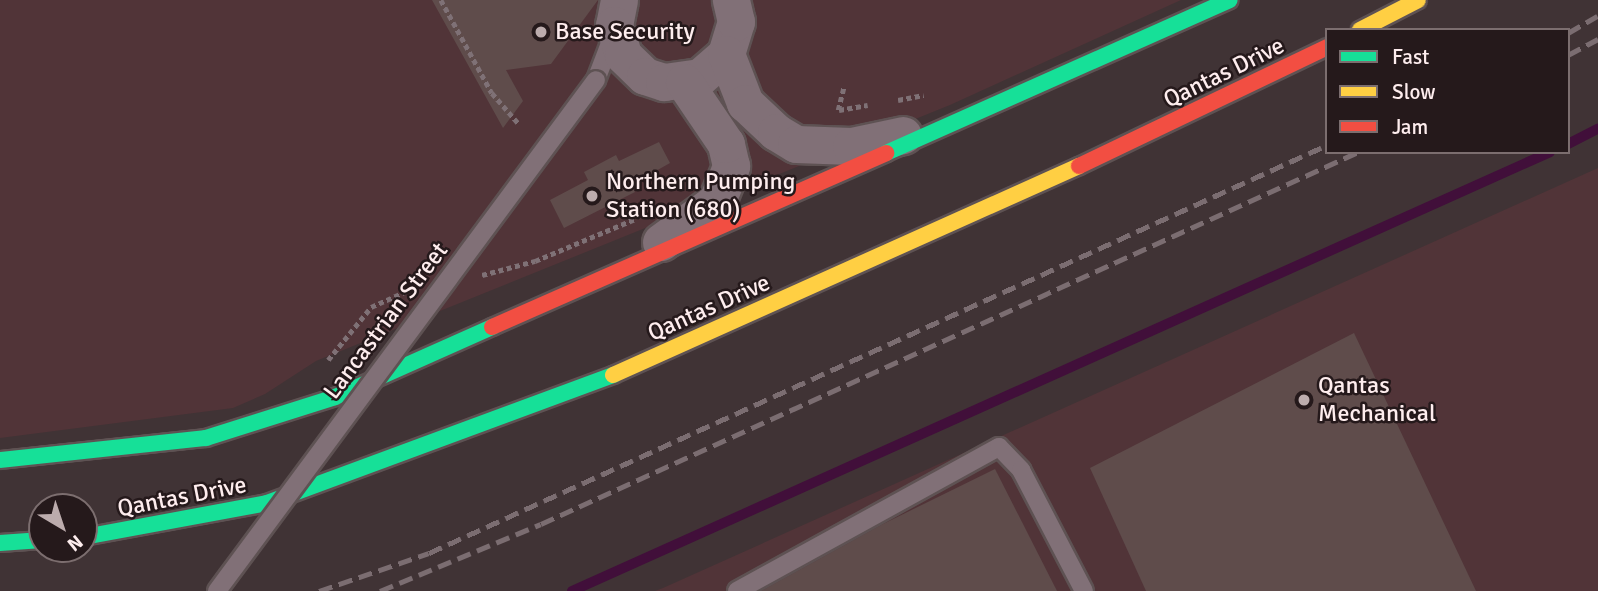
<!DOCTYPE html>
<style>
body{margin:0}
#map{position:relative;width:1598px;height:591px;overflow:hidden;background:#403335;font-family:Signika,sans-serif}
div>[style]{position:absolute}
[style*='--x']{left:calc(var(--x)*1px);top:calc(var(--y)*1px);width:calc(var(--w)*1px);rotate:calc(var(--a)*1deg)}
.built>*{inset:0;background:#513438}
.stream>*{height:10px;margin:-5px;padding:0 5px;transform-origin:5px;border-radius:5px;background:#410f3a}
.building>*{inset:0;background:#5f4c4b}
.path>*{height:4.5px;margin-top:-2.25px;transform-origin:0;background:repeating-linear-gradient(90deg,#7f7176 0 5px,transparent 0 8.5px)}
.roads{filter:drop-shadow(2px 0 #5e5253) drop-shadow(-2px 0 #5e5253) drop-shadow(0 2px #5e5253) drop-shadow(0 -2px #5e5253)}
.lane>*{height:18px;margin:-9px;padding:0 9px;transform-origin:9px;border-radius:9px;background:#817077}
.street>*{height:37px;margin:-18.5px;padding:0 18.5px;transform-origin:18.5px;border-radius:18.5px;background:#817077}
.fast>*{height:16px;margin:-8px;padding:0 8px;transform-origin:8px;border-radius:8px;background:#16e098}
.slow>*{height:16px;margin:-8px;padding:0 8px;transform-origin:8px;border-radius:8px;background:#ffcf43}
.jam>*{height:16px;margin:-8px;padding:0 8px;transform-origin:8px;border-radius:8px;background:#f24e42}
.rail>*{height:5px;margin-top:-2.5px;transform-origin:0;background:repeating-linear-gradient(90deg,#7b6d71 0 14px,transparent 0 21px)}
.bridges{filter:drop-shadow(2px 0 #5e5253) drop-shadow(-2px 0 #5e5253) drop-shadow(0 2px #5e5253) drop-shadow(0 -2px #5e5253)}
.lane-bridge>*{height:18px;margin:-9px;padding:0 9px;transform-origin:9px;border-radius:9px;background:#817077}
.dots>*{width:19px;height:19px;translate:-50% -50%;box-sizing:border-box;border:4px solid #25191b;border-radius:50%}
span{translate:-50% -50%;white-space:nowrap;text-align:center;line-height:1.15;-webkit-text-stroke:5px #25191b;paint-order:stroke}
.poi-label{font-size:24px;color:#feedee}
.left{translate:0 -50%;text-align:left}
.street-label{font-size:24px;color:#feedee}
.legend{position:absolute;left:1325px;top:28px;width:245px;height:126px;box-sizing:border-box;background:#25191b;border:2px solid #7c6e6f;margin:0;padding:9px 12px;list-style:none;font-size:21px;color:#feedee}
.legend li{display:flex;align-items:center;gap:14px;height:35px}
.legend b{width:35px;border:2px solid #7c6e6f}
.north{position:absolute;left:28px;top:493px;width:70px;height:70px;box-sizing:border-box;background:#25191b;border:2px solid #7c6e6f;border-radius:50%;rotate:141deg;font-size:19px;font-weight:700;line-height:28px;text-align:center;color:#feedee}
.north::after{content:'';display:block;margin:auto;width:24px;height:32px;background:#bcacad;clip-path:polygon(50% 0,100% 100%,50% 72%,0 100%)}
</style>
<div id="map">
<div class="built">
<div style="clip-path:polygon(0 0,1181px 0,950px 105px,316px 361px,265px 394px,233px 408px,0 438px)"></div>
<div style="clip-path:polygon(1598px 168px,1598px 591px,655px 591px,663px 588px)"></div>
</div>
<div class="stream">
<div style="--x:1568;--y:144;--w:34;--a:-27"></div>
<div style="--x:572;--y:591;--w:1072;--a:-24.17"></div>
</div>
<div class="building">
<div style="clip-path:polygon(432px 0,598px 0,551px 64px,506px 70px,523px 101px,503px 128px)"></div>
<div style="clip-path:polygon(659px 142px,670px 163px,631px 185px,635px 192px,564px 228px,550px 200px,588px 180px,584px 172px,616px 155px,619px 161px)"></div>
<div style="clip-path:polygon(1354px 333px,1476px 591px,1146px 591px,1090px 468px)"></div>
<div style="clip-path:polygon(995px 469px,1057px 591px,761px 591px,881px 525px)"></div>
</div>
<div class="path">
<div style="--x:441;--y:0;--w:106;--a:61.3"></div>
<div style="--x:492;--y:93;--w:41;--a:48.9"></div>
<div style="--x:898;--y:100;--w:26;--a:-11"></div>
<div style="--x:838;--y:110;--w:25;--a:-76"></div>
<div style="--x:839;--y:110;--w:29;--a:-10"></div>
<div style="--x:482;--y:275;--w:55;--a:-14.8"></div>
<div style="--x:535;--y:261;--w:108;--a:-22.8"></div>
<div style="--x:328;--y:360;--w:68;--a:-50.9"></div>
<div style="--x:371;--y:307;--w:42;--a:-24.1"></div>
</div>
<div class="roads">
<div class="lane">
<div style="--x:596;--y:80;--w:45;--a:-69.1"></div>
<div style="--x:737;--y:591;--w:299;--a:-28.8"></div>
<div style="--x:999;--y:447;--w:32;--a:46"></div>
<div style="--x:1021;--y:470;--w:136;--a:62.5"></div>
</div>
<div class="street">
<div style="--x:619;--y:0;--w:25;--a:101"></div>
<div style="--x:614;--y:25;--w:31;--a:73"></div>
<div style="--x:623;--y:55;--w:30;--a:44"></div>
<div style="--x:645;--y:76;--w:20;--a:18"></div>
<div style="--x:664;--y:82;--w:36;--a:-8"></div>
<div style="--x:700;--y:77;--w:35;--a:-41"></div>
<div style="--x:726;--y:54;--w:34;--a:-73"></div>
<div style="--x:736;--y:22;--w:23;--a:-103"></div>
<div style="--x:726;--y:54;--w:53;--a:68.8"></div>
<div style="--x:745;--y:103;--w:42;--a:43.1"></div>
<div style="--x:776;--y:132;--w:23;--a:31"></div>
<div style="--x:796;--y:144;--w:55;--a:2.1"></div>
<div style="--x:851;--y:146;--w:53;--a:-11.9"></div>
<div style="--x:661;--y:242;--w:69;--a:-36.2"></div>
<div style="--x:717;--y:201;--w:38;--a:-68"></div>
<div style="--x:731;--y:166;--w:23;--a:-103"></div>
<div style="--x:726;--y:144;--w:75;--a:-124.1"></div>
</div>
<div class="fast">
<div style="--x:886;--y:153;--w:376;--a:-24"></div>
<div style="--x:0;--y:460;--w:207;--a:-6.1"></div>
<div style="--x:206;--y:438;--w:135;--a:-17.6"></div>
<div style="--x:335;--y:397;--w:172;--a:-24"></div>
<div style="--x:84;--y:537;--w:186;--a:-10.5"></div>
<div style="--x:267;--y:503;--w:369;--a:-20.3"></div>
<div style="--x:0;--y:543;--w:42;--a:-4.1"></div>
</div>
<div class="slow">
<div style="--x:1360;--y:30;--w:65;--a:-27.3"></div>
<div style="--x:613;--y:375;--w:511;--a:-24.16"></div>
</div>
<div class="jam">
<div style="--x:1079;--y:166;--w:275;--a:-25.6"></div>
<div style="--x:492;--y:327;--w:431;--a:-23.8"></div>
</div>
</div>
<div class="rail">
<div style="--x:1568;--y:33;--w:34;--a:-30"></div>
<div style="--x:1568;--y:55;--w:34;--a:-28"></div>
<div style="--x:319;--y:591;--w:116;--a:-19.1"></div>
<div style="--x:429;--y:553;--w:986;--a:-24.43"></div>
<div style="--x:380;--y:591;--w:174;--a:-22.6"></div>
<div style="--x:541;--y:524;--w:898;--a:-24.48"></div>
</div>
<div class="bridges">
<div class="lane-bridge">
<div style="--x:217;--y:591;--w:636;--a:-53.44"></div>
</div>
</div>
<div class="dots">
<div style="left:541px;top:32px;background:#bcacad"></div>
<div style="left:592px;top:196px;background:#bcacad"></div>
<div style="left:1304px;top:400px;background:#bcacad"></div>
</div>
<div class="poi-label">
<span class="left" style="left:555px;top:32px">Base Security</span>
<span class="left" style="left:606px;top:196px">Northern Pumping<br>Station (680)</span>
<span class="left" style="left:1318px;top:400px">Qantas<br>Mechanical</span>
</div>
<div class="street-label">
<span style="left:1224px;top:73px;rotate:-26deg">Qantas Drive</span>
<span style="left:709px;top:308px;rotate:-24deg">Qantas Drive</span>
<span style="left:386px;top:321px;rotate:-53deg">Lancastrian Street</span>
<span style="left:182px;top:497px;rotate:-11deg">Qantas Drive</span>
</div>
<ul class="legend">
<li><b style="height:9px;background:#16e098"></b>Fast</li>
<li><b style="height:9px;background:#ffcf43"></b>Slow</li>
<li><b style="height:9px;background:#f24e42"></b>Jam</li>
</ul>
<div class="north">N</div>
</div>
